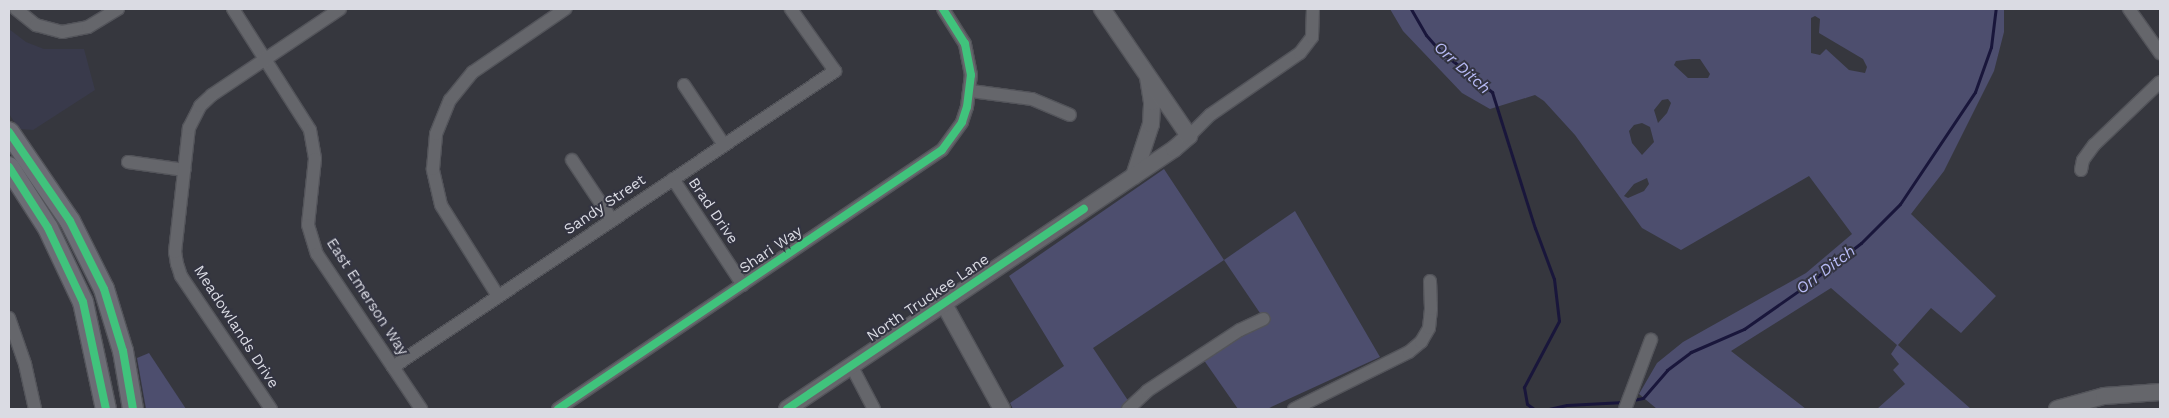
<!DOCTYPE html>
<style>
body{margin:0}
#map{position:relative;width:2169px;height:418px;overflow:hidden;background:#36373e;font-family:"Work Sans",sans-serif}
div>[style]{position:absolute}
[style*='--x']{left:calc(var(--x)*1px);top:calc(var(--y)*1px);width:calc(var(--w)*1px);rotate:calc(var(--a)*1deg)}
.built>*{inset:0;background:#393a4b}
.green>*{inset:0;background:#4d4e6e}
.stream>*{height:3px;margin:-1.5px;padding:0 1.5px;transform-origin:1.5px;border-radius:1.5px;background:#19163b}
.roads{filter:drop-shadow(1px 0 #53545a) drop-shadow(-1px 0 #53545a) drop-shadow(0 1px #53545a) drop-shadow(0 -1px #53545a)}
.minor>*{height:12px;margin:-6px;padding:0 6px;transform-origin:6px;border-radius:6px;background:#65666b}
.tertiary>*{height:16px;margin:-8px;padding:0 8px;transform-origin:8px;border-radius:8px;background:#65666b}
.primary>*{height:20px;margin:-10px;padding:0 10px;transform-origin:10px;border-radius:10px;background:#6c6d75}
.cycleway>*{height:8px;margin:-4px;padding:0 4px;transform-origin:4px;border-radius:4px;background:#40c37c}
span{translate:-50% -50%;white-space:nowrap;text-align:center;line-height:1.15;-webkit-text-stroke:4px #333441;paint-order:stroke}
.street-label{font-size:15px;color:#dadbe3}
.water-label{font-size:16px;color:#b7baf5;font-style:italic}
.frame{position:absolute;inset:0;border:10px solid #dadbe3;pointer-events:none}
</style>
<div id="map">
<div class="built">
<div style="clip-path:polygon(9px 29px,26px 42px,44px 49px,84px 49px,95px 90px,33px 130px,19px 129px,9px 114px)"></div>
</div>
<div class="green">
<div style="clip-path:polygon(evenodd,1390px 9px,2004px 9px,2004px 32px,1994px 71px,1944px 171px,1911px 214px,1996px 296px,1961px 333px,1931px 308px,1898px 345px,1971px 409px,1877px 409px,1905px 384px,1893px 370px,1899px 364px,1891px 354px,1897px 345px,1831px 288px,1731px 351px,1806px 409px,1657px 409px,1639px 394px,1657px 363px,1683px 342px,1806px 273px,1852px 234px,1809px 176px,1681px 250px,1642px 228px,1575px 135px,1544px 101px,1535px 95px,1490px 109px,1462px 93px,1403px 31px,1390px 9px,1815px 16px,1820px 19px,1819px 33px,1863px 59px,1867px 67px,1865px 73px,1849px 70px,1826px 49px,1820px 55px,1811px 53px,1811px 18px,1815px 16px,1390px 9px,1692px 59px,1700px 59px,1710px 74px,1708px 78px,1688px 78px,1674px 65px,1676px 61px,1692px 59px,1390px 9px,1668px 99px,1671px 103px,1667px 113px,1658px 123px,1654px 110px,1662px 100px,1668px 99px,1390px 9px,1642px 123px,1650px 127px,1654px 142px,1642px 155px,1632px 143px,1629px 131px,1634px 125px,1642px 123px,1390px 9px,1647px 178px,1649px 184px,1644px 191px,1628px 198px,1624px 196px,1634px 184px,1647px 178px)"></div>
<div style="clip-path:polygon(1164px 169px,1224px 260px,1295px 211px,1380px 357px,1267px 409px,1238px 409px,1201px 356px,1264px 319px,1224px 260px,1093px 348px,1131px 405px,1128px 409px,1013px 409px,1010px 403px,1064px 366px,1009px 276px)"></div>
<div style="clip-path:polygon(149px 353px,186px 409px,146px 409px,137px 358px)"></div>
</div>
<div class="stream">
<div style="--x:1411;--y:9;--w:30;--a:60"></div>
<div style="--x:1426;--y:35;--w:20;--a:49"></div>
<div style="--x:1439;--y:50;--w:68;--a:38.4"></div>
<div style="--x:1492;--y:92;--w:143;--a:72.5"></div>
<div style="--x:1535;--y:228;--w:54;--a:69.6"></div>
<div style="--x:1554;--y:279;--w:42;--a:83.2"></div>
<div style="--x:1559;--y:321;--w:75;--a:117.9"></div>
<div style="--x:1524;--y:387;--w:17;--a:80"></div>
<div style="--x:1527;--y:404;--w:9;--a:36"></div>
<div style="--x:1633;--y:400;--w:10;--a:-11"></div>
<div style="--x:1643;--y:398;--w:37;--a:-49"></div>
<div style="--x:1667;--y:370;--w:30;--a:-37"></div>
<div style="--x:1691;--y:352;--w:58;--a:-23.5"></div>
<div style="--x:1744;--y:329;--w:73;--a:-35"></div>
<div style="--x:1804;--y:287;--w:72;--a:-37.7"></div>
<div style="--x:1861;--y:243;--w:55;--a:-45"></div>
<div style="--x:1900;--y:204;--w:135;--a:-56.2"></div>
<div style="--x:1975;--y:92;--w:48;--a:-70.4"></div>
<div style="--x:1991;--y:47;--w:38;--a:-83"></div>
<div style="--x:1549;--y:409;--w:18;--a:-13"></div>
<div style="--x:1567;--y:405;--w:57;--a:-3"></div>
</div>
<div class="roads">
<div class="minor">
<div style="--x:16;--y:9;--w:26;--a:39"></div>
<div style="--x:36;--y:25;--w:27;--a:15"></div>
<div style="--x:62;--y:32;--w:26;--a:-11"></div>
<div style="--x:88;--y:27;--w:35;--a:-31"></div>
<div style="--x:233;--y:9;--w:143;--a:57.5"></div>
<div style="--x:310;--y:130;--w:29;--a:80"></div>
<div style="--x:315;--y:159;--w:66;--a:96.1"></div>
<div style="--x:308;--y:225;--w:30;--a:73"></div>
<div style="--x:317;--y:254;--w:187;--a:56.1"></div>
<div style="--x:2129;--y:9;--w:54;--a:54.8"></div>
<div style="--x:684;--y:85;--w:72;--a:56.3"></div>
<div style="--x:971;--y:91;--w:62;--a:7.5"></div>
<div style="--x:1032;--y:99;--w:41;--a:22.8"></div>
<div style="--x:1189;--y:136;--w:30;--a:-45"></div>
<div style="--x:1210;--y:115;--w:109;--a:-34.6"></div>
<div style="--x:1300;--y:53;--w:20;--a:-53"></div>
<div style="--x:1312;--y:37;--w:28;--a:-88"></div>
<div style="--x:572;--y:160;--w:72;--a:56.3"></div>
<div style="--x:128;--y:162;--w:57;--a:8.1"></div>
<div style="--x:2081;--y:170;--w:10;--a:-79"></div>
<div style="--x:2083;--y:160;--w:19;--a:-54"></div>
<div style="--x:2094;--y:145;--w:91;--a:-43.7"></div>
<div style="--x:673;--y:179;--w:127;--a:56.6"></div>
<div style="--x:498;--y:296;--w:107;--a:-122.1"></div>
<div style="--x:441;--y:205;--w:37;--a:-103"></div>
<div style="--x:433;--y:169;--w:35;--a:-85"></div>
<div style="--x:436;--y:134;--w:37;--a:-68"></div>
<div style="--x:450;--y:100;--w:36;--a:-51"></div>
<div style="--x:473;--y:72;--w:112;--a:-34.4"></div>
<div style="--x:9;--y:318;--w:49;--a:70.8"></div>
<div style="--x:25;--y:364;--w:46;--a:77.5"></div>
<div style="--x:393;--y:367;--w:532;--a:-33.81"></div>
<div style="--x:835;--y:71;--w:76;--a:-125.4"></div>
<div style="--x:852;--y:367;--w:47;--a:62.4"></div>
<div style="--x:271;--y:409;--w:161;--a:-124.1"></div>
<div style="--x:181;--y:276;--w:13;--a:-108"></div>
<div style="--x:177;--y:264;--w:12;--a:-99"></div>
<div style="--x:175;--y:252;--w:125;--a:-83.6"></div>
<div style="--x:189;--y:128;--w:25;--a:-63"></div>
<div style="--x:200;--y:106;--w:16;--a:-43"></div>
<div style="--x:212;--y:95;--w:154;--a:-33.9"></div>
<div style="--x:558;--y:409;--w:463;--a:-34"></div>
<div style="--x:942;--y:150;--w:34;--a:-54"></div>
<div style="--x:962;--y:122;--w:16;--a:-72"></div>
<div style="--x:967;--y:107;--w:32;--a:-83"></div>
<div style="--x:971;--y:75;--w:32;--a:-101"></div>
<div style="--x:965;--y:44;--w:41;--a:-122.2"></div>
<div style="--x:1128;--y:409;--w:26;--a:-43"></div>
<div style="--x:1147;--y:391;--w:111;--a:-33.3"></div>
<div style="--x:1240;--y:330;--w:26;--a:-25"></div>
<div style="--x:1294;--y:409;--w:128;--a:-26.4"></div>
<div style="--x:1409;--y:352;--w:16;--a:-40"></div>
<div style="--x:1421;--y:342;--w:16;--a:-60"></div>
<div style="--x:1429;--y:328;--w:19;--a:-84"></div>
<div style="--x:1431;--y:309;--w:28;--a:-92"></div>
<div style="--x:1625;--y:409;--w:74;--a:-69.4"></div>
</div>
<div class="tertiary">
<div style="--x:1134;--y:176;--w:55;--a:-71.9"></div>
<div style="--x:1151;--y:124;--w:22;--a:-87"></div>
<div style="--x:1152;--y:102;--w:24;--a:-99"></div>
<div style="--x:944;--y:304;--w:120;--a:61.1"></div>
<div style="--x:787;--y:409;--w:466;--a:-33.9"></div>
<div style="--x:1174;--y:149;--w:20;--a:-41"></div>
<div style="--x:1189;--y:136;--w:154;--a:-124.4"></div>
<div style="--x:2057;--y:409;--w:49;--a:-15.5"></div>
<div style="--x:2104;--y:396;--w:56;--a:-4.1"></div>
</div>
<div class="primary">
<div style="--x:9;--y:132;--w:108;--a:55.6"></div>
<div style="--x:70;--y:221;--w:76;--a:63.4"></div>
<div style="--x:104;--y:289;--w:65;--a:73"></div>
<div style="--x:123;--y:351;--w:59;--a:80.2"></div>
<div style="--x:9;--y:167;--w:72;--a:57.4"></div>
<div style="--x:48;--y:228;--w:82;--a:64.7"></div>
<div style="--x:83;--y:302;--w:109;--a:77.9"></div>
</div>
</div>
<div class="cycleway">
<div style="--x:9;--y:132;--w:108;--a:55.6"></div>
<div style="--x:70;--y:221;--w:76;--a:63.4"></div>
<div style="--x:104;--y:289;--w:65;--a:73"></div>
<div style="--x:123;--y:351;--w:59;--a:80.2"></div>
<div style="--x:9;--y:167;--w:72;--a:57.4"></div>
<div style="--x:48;--y:228;--w:82;--a:64.7"></div>
<div style="--x:83;--y:302;--w:109;--a:77.9"></div>
<div style="--x:558;--y:409;--w:463;--a:-34"></div>
<div style="--x:942;--y:150;--w:34;--a:-54"></div>
<div style="--x:962;--y:122;--w:16;--a:-72"></div>
<div style="--x:967;--y:107;--w:32;--a:-83"></div>
<div style="--x:971;--y:75;--w:32;--a:-101"></div>
<div style="--x:965;--y:44;--w:41;--a:-122.2"></div>
<div style="--x:787;--y:409;--w:358;--a:-34"></div>
</div>
<div class="street-label">
<span style="left:605px;top:205px;rotate:-34deg">Sandy Street</span>
<span style="left:713px;top:211px;rotate:56deg">Brad Drive</span>
<span style="left:771px;top:250px;rotate:-34deg">Shari Way</span>
<span style="left:367px;top:297px;rotate:57deg">East Emerson Way</span>
<span style="left:928px;top:298px;rotate:-34deg">North Truckee Lane</span>
<span style="left:236px;top:327px;rotate:57deg">Meadowlands Drive</span>
</div>
<div class="water-label">
<span style="left:1462px;top:68px;rotate:42deg">Orr Ditch</span>
<span style="left:1826px;top:270px;rotate:-37deg">Orr Ditch</span>
</div>
<div class="frame"></div>
</div>
